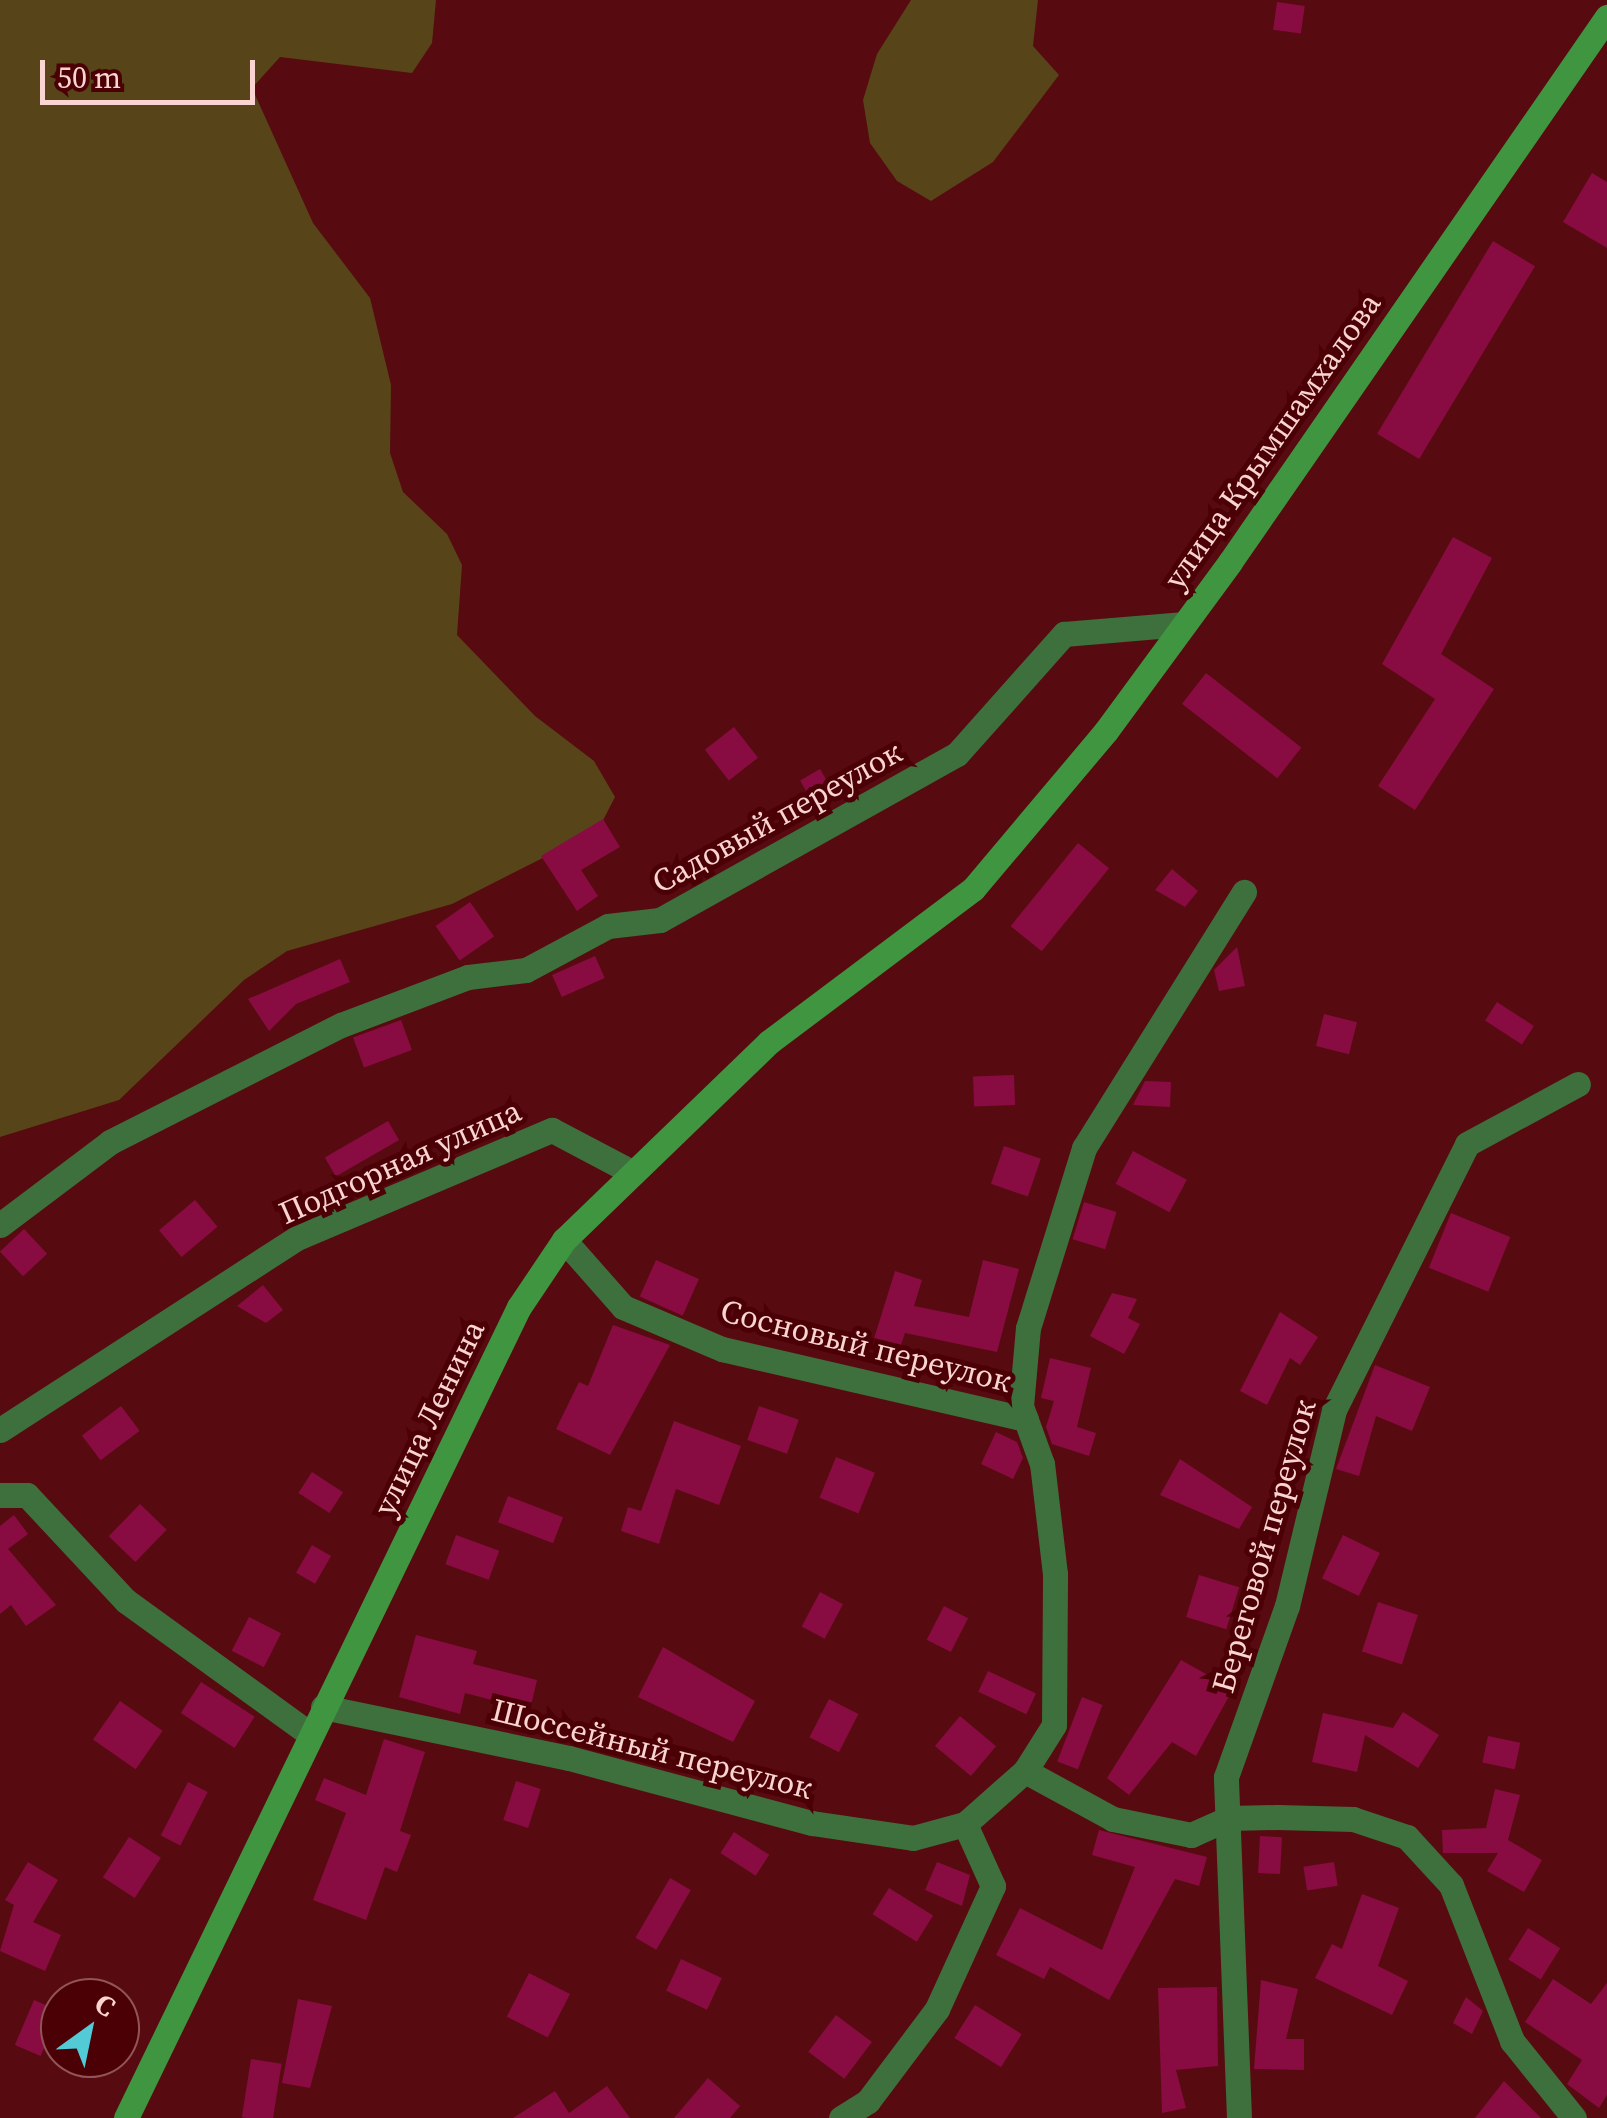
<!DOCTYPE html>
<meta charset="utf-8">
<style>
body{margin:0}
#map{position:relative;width:1607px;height:2118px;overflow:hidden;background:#570b10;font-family:"Source Serif 4",serif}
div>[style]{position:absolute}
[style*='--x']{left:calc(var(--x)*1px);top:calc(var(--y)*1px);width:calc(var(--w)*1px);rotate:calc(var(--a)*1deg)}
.green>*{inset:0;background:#584419}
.building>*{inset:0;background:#880c41;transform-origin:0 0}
.minor>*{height:25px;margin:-12.5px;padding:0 12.5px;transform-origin:12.5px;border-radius:12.5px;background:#3d703c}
.secondary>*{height:25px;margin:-12.5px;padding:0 12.5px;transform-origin:12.5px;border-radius:12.5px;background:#3f9540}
span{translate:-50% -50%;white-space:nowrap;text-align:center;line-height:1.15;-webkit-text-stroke:10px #4b0006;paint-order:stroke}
.street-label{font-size:32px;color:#f9d4d0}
.north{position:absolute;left:40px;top:1978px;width:100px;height:100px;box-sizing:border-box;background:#4b0006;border:2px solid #915557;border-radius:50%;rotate:33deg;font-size:28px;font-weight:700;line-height:40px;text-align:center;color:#f9d4d0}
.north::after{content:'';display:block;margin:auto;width:35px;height:45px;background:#52cbd7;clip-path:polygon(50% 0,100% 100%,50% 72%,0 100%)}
.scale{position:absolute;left:40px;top:60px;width:215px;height:45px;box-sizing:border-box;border:5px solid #f9d4d0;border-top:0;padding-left:12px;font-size:30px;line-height:35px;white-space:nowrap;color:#f9d4d0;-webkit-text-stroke:8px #4b0006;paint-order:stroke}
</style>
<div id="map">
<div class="green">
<div style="clip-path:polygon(0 0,436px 0,432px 43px,412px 73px,280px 57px,252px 88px,313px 223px,370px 298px,391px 385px,390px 453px,403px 492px,447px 534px,462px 565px,457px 635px,535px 716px,594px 761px,615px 797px,598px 830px,452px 904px,287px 951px,244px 980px,119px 1100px,0 1137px)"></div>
<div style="clip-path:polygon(911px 0,1038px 0,1033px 46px,1059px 75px,993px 162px,931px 201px,897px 181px,870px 143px,863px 100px,877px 54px)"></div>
</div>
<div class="building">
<div style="left:1277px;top:2px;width:28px;height:28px;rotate:8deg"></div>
<div style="clip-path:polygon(1592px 173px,1607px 182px,1607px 248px,1563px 222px)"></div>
<div style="left:1493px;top:241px;width:49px;height:225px;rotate:31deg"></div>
<div style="clip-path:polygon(1453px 537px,1492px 558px,1441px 654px,1494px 689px,1415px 810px,1378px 786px,1435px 699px,1382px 664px)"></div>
<div style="left:1206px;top:673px;width:121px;height:39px;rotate:38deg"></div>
<div style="left:734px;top:727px;width:39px;height:37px;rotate:52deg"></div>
<div style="left:820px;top:769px;width:32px;height:23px;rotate:60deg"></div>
<div style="clip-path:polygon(603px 819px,620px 847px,581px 870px,598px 896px,577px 911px,541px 856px)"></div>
<div style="left:1078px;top:843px;width:40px;height:107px;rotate:39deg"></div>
<div style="clip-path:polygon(1172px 869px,1198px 891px,1185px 907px,1155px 890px)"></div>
<div style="left:470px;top:902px;width:42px;height:42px;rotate:55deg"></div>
<div style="clip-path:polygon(1237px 947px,1245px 986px,1219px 991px,1214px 970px)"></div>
<div style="left:595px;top:956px;width:24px;height:47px;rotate:66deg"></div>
<div style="clip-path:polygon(340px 959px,350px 982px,296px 1004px,269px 1031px,248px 999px)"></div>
<div style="left:1497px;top:1002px;width:44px;height:22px;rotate:33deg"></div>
<div style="left:1324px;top:1014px;width:34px;height:33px;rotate:14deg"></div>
<div style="left:401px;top:1020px;width:32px;height:51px;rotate:70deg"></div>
<div style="left:1014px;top:1075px;width:30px;height:41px;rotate:88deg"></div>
<div style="clip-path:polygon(1145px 1081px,1171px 1082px,1170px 1107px,1133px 1105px)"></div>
<div style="left:388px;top:1121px;width:22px;height:73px;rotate:60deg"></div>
<div style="left:1004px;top:1146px;width:39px;height:40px;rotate:19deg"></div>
<div style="left:1133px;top:1151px;width:61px;height:37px;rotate:28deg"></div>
<div style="left:195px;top:1200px;width:35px;height:47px;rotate:50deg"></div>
<div style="left:1084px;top:1202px;width:34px;height:39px;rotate:17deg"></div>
<div style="left:1451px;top:1213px;width:64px;height:59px;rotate:22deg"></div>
<div style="left:24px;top:1229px;width:34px;height:33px;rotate:47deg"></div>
<div style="left:656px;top:1260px;width:47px;height:40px;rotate:24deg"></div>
<div style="clip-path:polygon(983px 1260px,1019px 1269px,997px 1352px,905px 1333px,898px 1354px,872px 1345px,895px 1271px,922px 1280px,914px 1306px,969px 1317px)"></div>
<div style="clip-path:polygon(263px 1285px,283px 1310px,266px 1323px,237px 1306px)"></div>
<div style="clip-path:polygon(1112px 1293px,1137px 1299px,1128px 1318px,1140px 1324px,1124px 1354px,1090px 1336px)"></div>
<div style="clip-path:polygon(1280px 1312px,1318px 1337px,1300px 1365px,1290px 1358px,1267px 1405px,1240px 1391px)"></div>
<div style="clip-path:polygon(613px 1325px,670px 1345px,610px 1455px,556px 1429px,579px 1382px,588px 1386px)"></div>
<div style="clip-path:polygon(1050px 1358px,1091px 1368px,1077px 1427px,1096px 1433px,1089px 1456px,1052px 1444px,1046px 1427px,1054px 1401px,1041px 1398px)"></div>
<div style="clip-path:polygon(1375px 1365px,1430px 1387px,1412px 1431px,1376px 1416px,1359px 1476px,1336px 1469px)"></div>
<div style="left:121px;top:1406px;width:31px;height:49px;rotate:53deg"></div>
<div style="left:759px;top:1406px;width:42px;height:36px;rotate:19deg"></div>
<div style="clip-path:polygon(674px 1421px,741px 1446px,719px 1505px,676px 1489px,659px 1544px,621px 1531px,628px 1507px,641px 1511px)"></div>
<div style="clip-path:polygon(996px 1432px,1017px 1442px,1023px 1458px,1013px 1479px,981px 1464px)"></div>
<div style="left:836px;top:1457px;width:42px;height:44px;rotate:22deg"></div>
<div style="clip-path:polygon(1180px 1459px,1252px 1507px,1239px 1529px,1160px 1495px)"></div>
<div style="left:312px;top:1472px;width:37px;height:25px;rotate:33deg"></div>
<div style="left:508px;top:1496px;width:59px;height:28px;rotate:21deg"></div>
<div style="left:140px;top:1504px;width:37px;height:45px;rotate:44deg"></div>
<div style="clip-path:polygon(14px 1515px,28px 1534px,8px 1549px,56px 1605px,26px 1626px,11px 1605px,0 1614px,0 1526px)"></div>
<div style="left:456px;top:1535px;width:46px;height:31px;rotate:20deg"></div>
<div style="left:1343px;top:1535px;width:41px;height:48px;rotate:26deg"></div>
<div style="left:312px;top:1545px;width:22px;height:32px;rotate:30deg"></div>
<div style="left:1199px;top:1575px;width:42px;height:44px;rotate:17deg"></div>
<div style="left:820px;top:1592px;width:26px;height:39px;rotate:28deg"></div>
<div style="left:1378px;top:1602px;width:42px;height:52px;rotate:18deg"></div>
<div style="left:944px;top:1606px;width:27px;height:38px;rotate:27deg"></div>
<div style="left:249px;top:1617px;width:36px;height:38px;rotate:27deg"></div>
<div style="clip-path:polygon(416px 1635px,477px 1651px,473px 1664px,537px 1680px,530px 1710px,465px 1693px,460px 1714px,399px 1697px)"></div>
<div style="clip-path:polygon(663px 1647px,755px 1701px,733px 1742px,638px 1697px)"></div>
<div style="clip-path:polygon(1181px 1660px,1233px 1689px,1196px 1756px,1172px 1742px,1129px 1795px,1107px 1778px)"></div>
<div style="left:988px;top:1671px;width:53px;height:23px;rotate:25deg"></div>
<div style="left:201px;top:1682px;width:64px;height:37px;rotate:33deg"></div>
<div style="left:1082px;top:1697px;width:22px;height:69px;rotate:21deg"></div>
<div style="left:829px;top:1699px;width:33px;height:43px;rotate:27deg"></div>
<div style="left:120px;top:1701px;width:52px;height:47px;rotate:35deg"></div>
<div style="clip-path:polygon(1403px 1712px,1439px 1735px,1418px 1768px,1365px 1735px,1357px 1772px,1312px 1762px,1323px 1713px,1393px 1728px)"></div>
<div style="left:960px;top:1716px;width:47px;height:39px;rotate:40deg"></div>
<div style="left:1488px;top:1736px;width:33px;height:27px;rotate:12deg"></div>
<div style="clip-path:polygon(384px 1739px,425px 1752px,400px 1831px,411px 1835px,397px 1872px,385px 1867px,366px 1920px,313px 1900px,346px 1813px,315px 1800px,324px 1778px,366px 1795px)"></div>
<div style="left:516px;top:1781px;width:26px;height:41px;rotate:18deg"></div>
<div style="left:188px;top:1782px;width:22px;height:60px;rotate:27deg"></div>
<div style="clip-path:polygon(1495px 1789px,1520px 1795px,1508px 1840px,1542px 1860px,1524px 1892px,1487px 1871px,1498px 1853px,1443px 1853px,1442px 1830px,1486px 1828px)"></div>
<div style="clip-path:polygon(1099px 1830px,1207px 1857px,1199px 1886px,1175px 1879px,1109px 2000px,1050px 1967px,1044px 1979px,996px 1955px,1020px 1908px,1102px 1950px,1135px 1867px,1092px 1855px)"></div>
<div style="left:734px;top:1832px;width:42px;height:25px;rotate:33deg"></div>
<div style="left:1260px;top:1836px;width:22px;height:37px;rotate:3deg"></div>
<div style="left:129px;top:1837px;width:38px;height:48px;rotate:33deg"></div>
<div style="clip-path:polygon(28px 1862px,58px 1880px,33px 1922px,61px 1935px,45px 1971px,0 1951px,14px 1905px,5px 1900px)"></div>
<div style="clip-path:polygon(937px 1862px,970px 1875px,962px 1906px,925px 1890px)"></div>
<div style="left:1334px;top:1862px;width:24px;height:31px;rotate:81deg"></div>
<div style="left:670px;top:1878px;width:24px;height:69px;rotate:30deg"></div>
<div style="left:889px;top:1888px;width:52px;height:31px;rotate:32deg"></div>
<div style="clip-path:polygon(1362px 1894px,1399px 1908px,1378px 1966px,1408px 1981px,1392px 2015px,1315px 1978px,1332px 1944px,1342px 1949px)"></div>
<div style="left:1528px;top:1928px;width:38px;height:37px;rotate:32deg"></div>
<div style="left:681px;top:1959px;width:45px;height:35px;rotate:25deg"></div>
<div style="left:529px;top:1973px;width:46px;height:49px;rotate:27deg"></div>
<div style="clip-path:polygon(1553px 1979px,1591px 2004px,1607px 1983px,1607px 2095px,1599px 2108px,1567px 2084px,1582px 2060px,1525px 2022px)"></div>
<div style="clip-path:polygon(1261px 1980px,1298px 1989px,1286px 2039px,1304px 2039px,1304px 2070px,1254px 2069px)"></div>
<div style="clip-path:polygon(1217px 1987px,1218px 2066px,1176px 2070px,1186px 2108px,1162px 2113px,1158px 1988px)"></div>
<div style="clip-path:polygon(1466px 1997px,1483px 2011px,1472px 2034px,1453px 2023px)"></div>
<div style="clip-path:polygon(298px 1999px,332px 2006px,310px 2088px,282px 2083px)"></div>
<div style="left:34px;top:2000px;width:28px;height:49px;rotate:23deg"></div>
<div style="left:975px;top:2005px;width:55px;height:39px;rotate:32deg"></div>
<div style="left:836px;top:2015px;width:45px;height:46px;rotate:37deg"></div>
<div style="left:251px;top:2059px;width:31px;height:59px;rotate:9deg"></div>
<div style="clip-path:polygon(708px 2078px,740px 2106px,730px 2118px,674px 2118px)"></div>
<div style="clip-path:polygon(1504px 2081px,1541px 2118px,1475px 2118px)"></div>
<div style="clip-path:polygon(607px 2086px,630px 2118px,513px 2118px,555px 2091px,569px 2113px)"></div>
</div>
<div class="minor">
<div style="--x:0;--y:1225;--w:138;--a:-37"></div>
<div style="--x:110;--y:1142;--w:259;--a:-26.9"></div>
<div style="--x:341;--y:1025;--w:136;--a:-20.7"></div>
<div style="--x:468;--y:977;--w:58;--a:-6.9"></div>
<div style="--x:526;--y:970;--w:93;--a:-28.2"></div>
<div style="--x:608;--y:926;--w:52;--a:-6.6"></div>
<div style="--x:660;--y:920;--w:340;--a:-29.2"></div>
<div style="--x:957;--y:754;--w:161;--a:-48.3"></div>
<div style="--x:1064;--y:634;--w:118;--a:-4.8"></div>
<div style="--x:564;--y:1240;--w:89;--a:48.6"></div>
<div style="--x:623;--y:1307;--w:108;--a:23"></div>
<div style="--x:722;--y:1349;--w:312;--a:13"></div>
<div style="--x:0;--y:1430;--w:354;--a:-32.9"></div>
<div style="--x:297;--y:1238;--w:277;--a:-23"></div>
<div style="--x:552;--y:1130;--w:86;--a:27.8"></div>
<div style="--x:0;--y:1495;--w:27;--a:0"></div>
<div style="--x:27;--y:1495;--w:145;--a:47"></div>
<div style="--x:126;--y:1601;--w:227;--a:35.9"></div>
<div style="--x:323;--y:1707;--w:251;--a:11.7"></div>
<div style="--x:569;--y:1758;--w:252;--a:15"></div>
<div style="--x:812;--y:1823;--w:102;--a:8.4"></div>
<div style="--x:913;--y:1838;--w:54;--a:-15.1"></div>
<div style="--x:1025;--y:1771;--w:100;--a:28.6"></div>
<div style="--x:1113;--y:1819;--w:80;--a:11.6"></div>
<div style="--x:1191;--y:1835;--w:42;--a:-24.1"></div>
<div style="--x:1229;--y:1818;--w:49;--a:-1.2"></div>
<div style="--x:1278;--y:1817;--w:75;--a:1.5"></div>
<div style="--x:1353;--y:1819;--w:57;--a:18.4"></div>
<div style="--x:1407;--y:1837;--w:65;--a:47.5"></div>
<div style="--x:1451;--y:1885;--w:168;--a:68.6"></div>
<div style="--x:1512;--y:2041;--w:99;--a:51.2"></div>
<div style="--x:841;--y:2118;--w:32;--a:-32"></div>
<div style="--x:868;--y:2101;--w:115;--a:-53.1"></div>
<div style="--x:937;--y:2009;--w:135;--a:-65.5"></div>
<div style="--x:993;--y:1886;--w:68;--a:-114.3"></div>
<div style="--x:965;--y:1824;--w:80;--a:-41.5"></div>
<div style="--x:1025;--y:1771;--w:54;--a:-57.8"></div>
<div style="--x:1054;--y:1725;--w:151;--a:-89.6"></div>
<div style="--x:1055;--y:1574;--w:111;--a:-96.7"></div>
<div style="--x:1042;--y:1464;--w:62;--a:-109.9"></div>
<div style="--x:1021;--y:1406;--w:78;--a:-84.9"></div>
<div style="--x:1028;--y:1328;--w:189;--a:-72.7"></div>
<div style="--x:1084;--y:1148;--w:302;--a:-58"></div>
<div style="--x:1239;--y:2118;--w:341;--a:-92.2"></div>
<div style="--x:1226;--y:1777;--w:182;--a:-70.4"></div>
<div style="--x:1287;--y:1606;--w:202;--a:-76.5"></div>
<div style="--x:1334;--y:1410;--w:297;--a:-63.4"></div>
<div style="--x:1467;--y:1144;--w:126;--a:-28.4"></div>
</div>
<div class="secondary">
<div style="--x:126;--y:2118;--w:901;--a:-64.15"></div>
<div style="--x:519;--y:1307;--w:81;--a:-56.1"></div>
<div style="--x:564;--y:1240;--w:285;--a:-44"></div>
<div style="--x:769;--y:1042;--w:255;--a:-36.9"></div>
<div style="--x:973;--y:889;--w:207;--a:-49.9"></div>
<div style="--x:1106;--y:731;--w:210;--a:-53.7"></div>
<div style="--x:1230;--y:562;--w:663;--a:-55.33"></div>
</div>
<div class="street-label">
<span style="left:1272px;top:441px;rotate:-55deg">улица Крымшамхалова</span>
<span style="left:777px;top:817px;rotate:-29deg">Садовый переулок</span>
<span style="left:400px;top:1162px;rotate:-24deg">Подгорная улица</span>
<span style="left:866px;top:1346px;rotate:14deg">Сосновый переулок</span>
<span style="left:429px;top:1418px;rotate:-64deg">улица Ленина</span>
<span style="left:1264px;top:1546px;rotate:-74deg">Береговой переулок</span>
<span style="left:652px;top:1749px;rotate:14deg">Шоссейный переулок</span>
</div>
<div class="north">С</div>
<div class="scale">50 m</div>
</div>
